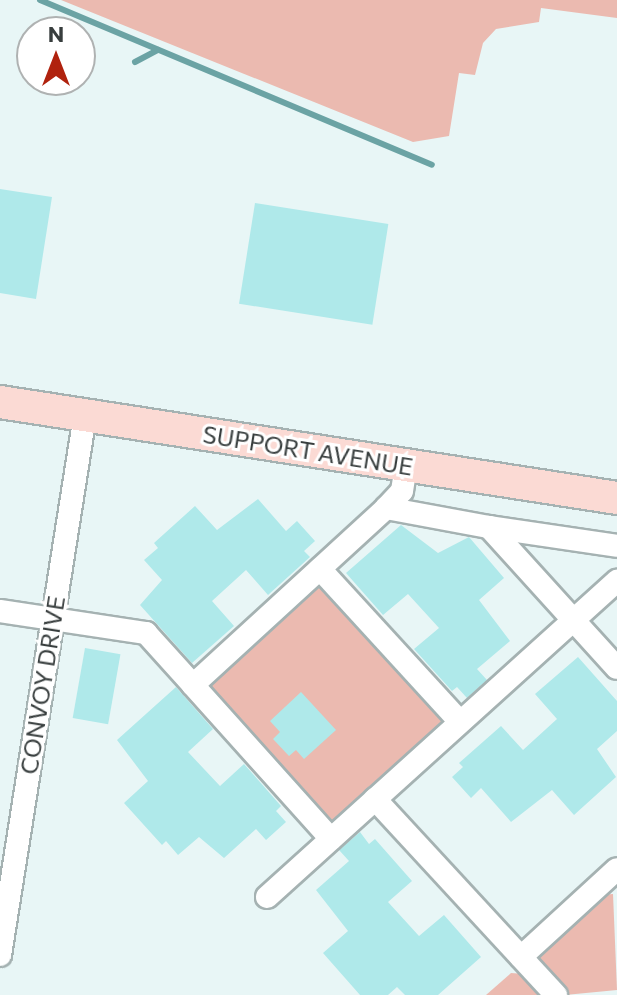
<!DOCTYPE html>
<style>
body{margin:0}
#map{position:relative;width:617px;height:995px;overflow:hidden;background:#e8f6f6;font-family:Commissioner,sans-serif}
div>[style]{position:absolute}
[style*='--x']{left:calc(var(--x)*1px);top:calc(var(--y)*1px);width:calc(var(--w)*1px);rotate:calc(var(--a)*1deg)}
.green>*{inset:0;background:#ebbab0}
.stream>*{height:6px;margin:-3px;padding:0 3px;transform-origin:3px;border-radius:3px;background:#6ba3a4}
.building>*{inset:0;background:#afe9ea;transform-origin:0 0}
.roads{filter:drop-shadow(2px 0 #a5b2b2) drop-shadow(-2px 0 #a5b2b2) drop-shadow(0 2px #a5b2b2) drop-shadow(0 -2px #a5b2b2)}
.street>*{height:22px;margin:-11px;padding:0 11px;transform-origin:11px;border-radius:11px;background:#fff}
.secondary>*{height:32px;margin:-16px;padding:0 16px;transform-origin:16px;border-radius:16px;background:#fbdad4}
span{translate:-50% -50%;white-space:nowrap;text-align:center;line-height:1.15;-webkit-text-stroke:6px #fff;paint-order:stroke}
.street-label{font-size:24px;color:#383e3e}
.north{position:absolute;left:16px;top:16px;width:80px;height:80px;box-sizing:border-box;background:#fff;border:2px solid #afb2b2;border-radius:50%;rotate:0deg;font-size:22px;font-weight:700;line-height:32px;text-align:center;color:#383e3e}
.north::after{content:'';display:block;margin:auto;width:28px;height:36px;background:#b0220e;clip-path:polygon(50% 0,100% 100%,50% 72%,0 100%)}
</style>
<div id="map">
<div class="green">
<div style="clip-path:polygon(61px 0,617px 0,617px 18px,541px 8px,539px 22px,496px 29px,483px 43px,475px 75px,459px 73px,449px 136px,413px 142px)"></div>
<div style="clip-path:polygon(319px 585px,325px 586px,443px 721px,332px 829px,207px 692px,211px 675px,309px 587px)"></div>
<div style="clip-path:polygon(613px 894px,617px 990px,565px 995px,537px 963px,539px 949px,600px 895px)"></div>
<div style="clip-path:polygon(511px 973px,525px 974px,544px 995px,486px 995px)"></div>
</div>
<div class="stream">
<div style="--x:40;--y:0;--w:425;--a:22.8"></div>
<div style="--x:135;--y:62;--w:26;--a:-28"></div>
</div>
<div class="building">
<div style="clip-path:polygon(0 189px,52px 197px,36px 299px,0 293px)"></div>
<div style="left:255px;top:203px;width:135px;height:102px;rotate:9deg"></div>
<div style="clip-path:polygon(258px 499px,286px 531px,297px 521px,315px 541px,304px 551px,310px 557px,268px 595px,246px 570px,212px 601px,234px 626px,192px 663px,140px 605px,162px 580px,144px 560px,158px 548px,154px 543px,195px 506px,217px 530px)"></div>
<div style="clip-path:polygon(401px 525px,438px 553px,469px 537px,504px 578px,479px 600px,510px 641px,477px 669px,487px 680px,467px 698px,457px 687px,452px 691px,414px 649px,439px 628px,408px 594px,383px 615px,346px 573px)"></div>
<div style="left:85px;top:648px;width:36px;height:71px;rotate:10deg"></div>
<div style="clip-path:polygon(578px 657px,617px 701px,617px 731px,597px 749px,616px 777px,574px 815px,552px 790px,511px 822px,481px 788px,471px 798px,452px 777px,463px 767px,459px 763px,501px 726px,523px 750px,557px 719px,535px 694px)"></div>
<div style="clip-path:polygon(176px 687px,213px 729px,188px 752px,220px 786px,244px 764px,281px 806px,276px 811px,286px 822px,266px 840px,256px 829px,224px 858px,199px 837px,178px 855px,166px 841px,162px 845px,124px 803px,148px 781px,117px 740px)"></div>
<div style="clip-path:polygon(301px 692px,336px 730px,304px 759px,296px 750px,289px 756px,273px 739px,280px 732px,270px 721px)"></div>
<div style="clip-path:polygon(360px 832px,369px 844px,375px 839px,412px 881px,388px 902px,419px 936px,444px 915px,481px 957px,438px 995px,405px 995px,397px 987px,388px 995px,360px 995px,323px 953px,348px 931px,316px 890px,349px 861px,339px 850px)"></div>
</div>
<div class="roads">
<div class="street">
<div style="--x:386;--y:508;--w:23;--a:-47"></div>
<div style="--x:402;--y:491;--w:26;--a:-81"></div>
<div style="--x:489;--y:527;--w:129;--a:8.4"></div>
<div style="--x:320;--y:569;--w:207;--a:47.5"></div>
<div style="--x:0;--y:611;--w:148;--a:8.6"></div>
<div style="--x:146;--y:633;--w:70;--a:47.9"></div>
<div style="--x:375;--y:799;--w:267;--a:47.3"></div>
<div style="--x:331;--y:839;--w:207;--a:-131.9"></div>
<div style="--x:193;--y:685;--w:262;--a:-42.5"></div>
<div style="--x:386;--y:508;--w:105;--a:10.5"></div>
<div style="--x:489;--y:527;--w:190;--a:47.8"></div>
<div style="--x:267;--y:897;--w:472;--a:-42.1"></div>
<div style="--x:0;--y:955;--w:547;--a:-81.05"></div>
<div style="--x:521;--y:957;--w:130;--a:-42.5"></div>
</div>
<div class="secondary">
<div style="--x:0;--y:402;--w:624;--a:8.84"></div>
</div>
</div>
<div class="street-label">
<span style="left:308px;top:450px;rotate:9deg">SUPPORT AVENUE</span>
<span style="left:42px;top:685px;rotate:-81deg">CONVOY DRIVE</span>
</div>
<div class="north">N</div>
</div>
